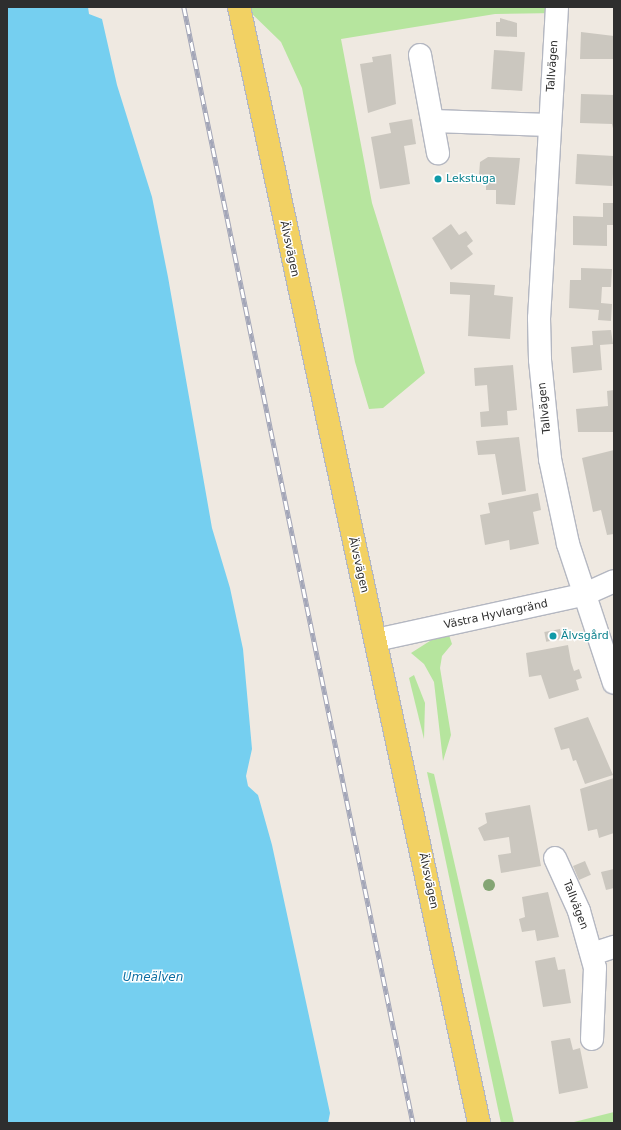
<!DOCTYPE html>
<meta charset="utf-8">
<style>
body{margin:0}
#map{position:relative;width:621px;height:1130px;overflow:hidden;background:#efe9e1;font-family:"DejaVu Sans",sans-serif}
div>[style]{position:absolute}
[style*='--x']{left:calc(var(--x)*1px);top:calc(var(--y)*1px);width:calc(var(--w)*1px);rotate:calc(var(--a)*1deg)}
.green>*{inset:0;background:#b6e59e}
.water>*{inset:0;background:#75cff0}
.building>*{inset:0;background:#cbc7bf;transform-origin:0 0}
.roads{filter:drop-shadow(1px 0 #b4b7c1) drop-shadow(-1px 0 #b4b7c1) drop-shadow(0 1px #b4b7c1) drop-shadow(0 -1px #b4b7c1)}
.minor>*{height:22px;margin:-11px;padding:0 11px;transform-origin:11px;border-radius:11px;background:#fff}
.major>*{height:22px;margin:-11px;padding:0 11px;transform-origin:11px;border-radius:11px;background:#f2d163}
.rail>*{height:4.5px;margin-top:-2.25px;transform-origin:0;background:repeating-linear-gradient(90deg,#fff 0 9px,#a3a6b8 0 18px);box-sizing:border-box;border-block:1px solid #a3a6b8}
.trees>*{width:12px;height:12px;margin:-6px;border-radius:50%;background:#84a574}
.dots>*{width:11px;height:11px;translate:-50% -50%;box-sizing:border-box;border:2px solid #fff;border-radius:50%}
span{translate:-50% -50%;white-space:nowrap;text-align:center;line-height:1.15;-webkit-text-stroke:3px #fff;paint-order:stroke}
.street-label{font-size:11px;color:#2e2e2e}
.culture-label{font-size:11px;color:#0d838f}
.left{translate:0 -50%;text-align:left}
.water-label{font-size:12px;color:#0d6fa3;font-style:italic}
.frame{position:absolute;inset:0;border:8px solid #2e2e2e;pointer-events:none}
</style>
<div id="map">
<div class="green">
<div style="clip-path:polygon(245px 7px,557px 7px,557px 13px,495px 14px,341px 39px,372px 203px,425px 373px,383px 408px,369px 409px,355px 362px,302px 88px,281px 42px)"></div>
<div style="clip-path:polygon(449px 635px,452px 644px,442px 656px,440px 668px,451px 735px,443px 761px,434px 682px,424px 664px,411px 653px,433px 639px)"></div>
<div style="clip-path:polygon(414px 675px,425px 703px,424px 739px,409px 678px)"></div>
<div style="clip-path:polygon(427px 772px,434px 774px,514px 1123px,501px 1123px)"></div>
<div style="clip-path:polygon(614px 1112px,614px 1123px,570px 1123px)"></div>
</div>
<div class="water">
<div style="clip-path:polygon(7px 7px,88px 7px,89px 14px,102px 19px,117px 85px,152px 197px,168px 277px,212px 528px,230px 588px,243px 649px,252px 749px,246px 776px,248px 786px,258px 795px,272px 845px,330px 1113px,328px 1123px,7px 1123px)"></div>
</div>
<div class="building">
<div style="clip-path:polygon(500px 18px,517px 23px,517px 37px,496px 36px,496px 22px,500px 22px)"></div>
<div style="clip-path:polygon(581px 32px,614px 36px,614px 59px,580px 59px)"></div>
<div style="left:494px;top:50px;width:31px;height:39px;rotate:4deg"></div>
<div style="clip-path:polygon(391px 54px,396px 104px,368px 113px,360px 64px,373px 62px,372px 57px)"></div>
<div style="clip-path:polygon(581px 94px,614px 95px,614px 133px,612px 124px,580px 123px)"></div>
<div style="clip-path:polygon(412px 119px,416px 144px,404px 146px,410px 184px,380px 189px,371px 137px,391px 133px,389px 123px)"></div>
<div style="left:577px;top:154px;width:37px;height:30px;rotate:3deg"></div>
<div style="clip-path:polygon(488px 157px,520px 158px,515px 205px,496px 204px,496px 190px,486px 190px,486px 178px,479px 175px,480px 162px)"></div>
<div style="clip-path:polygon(603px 203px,614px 203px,614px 225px,607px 225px,607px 246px,573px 245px,573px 216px,603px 217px)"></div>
<div style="clip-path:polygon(451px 224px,459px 235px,466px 231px,473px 241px,467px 246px,473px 254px,451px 270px,432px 238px)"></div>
<div style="clip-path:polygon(581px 268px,612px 269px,611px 287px,602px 287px,601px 303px,612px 304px,611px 321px,598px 320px,599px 310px,569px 308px,570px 280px,581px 280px)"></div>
<div style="clip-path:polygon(450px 282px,495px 285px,494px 295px,513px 297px,510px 339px,468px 336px,470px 295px,450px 294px)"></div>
<div style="clip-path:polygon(611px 330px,613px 344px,600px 345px,602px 370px,573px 373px,571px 347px,593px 345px,592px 331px)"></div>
<div style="clip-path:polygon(513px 365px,517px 410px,507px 411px,508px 425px,481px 427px,480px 412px,489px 411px,487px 385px,475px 386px,474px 368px)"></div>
<div style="clip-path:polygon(614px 390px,614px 432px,578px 432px,576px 409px,608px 406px,607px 391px)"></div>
<div style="clip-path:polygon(519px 437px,526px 491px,502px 495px,495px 454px,478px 455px,476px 441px)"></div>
<div style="clip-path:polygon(614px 450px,614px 534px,607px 535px,601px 510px,593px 512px,582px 458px)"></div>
<div style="clip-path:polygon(538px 493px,541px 510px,533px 512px,539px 544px,510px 550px,509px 540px,485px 545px,480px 515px,490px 513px,488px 503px)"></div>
<div style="left:560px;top:629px;width:10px;height:16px;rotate:79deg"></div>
<div style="clip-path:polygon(568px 645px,571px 662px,574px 671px,579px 669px,582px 678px,576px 680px,579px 690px,549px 699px,541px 675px,529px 677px,526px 653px)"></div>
<div style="clip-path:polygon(588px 717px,613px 775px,585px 784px,576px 760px,573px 761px,569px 748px,561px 750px,554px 728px)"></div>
<div style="clip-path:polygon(614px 778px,614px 833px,599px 838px,597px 829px,588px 831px,580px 789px)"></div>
<div style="clip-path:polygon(530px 805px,541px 866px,501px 873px,498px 855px,511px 853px,509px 837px,484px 841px,478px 828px,487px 823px,485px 813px)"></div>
<div style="left:585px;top:861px;width:15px;height:13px;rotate:67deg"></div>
<div style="clip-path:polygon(614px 869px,614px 888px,606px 890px,601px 872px)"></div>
<div style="clip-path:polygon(548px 892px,559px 937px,537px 941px,535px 930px,522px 932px,519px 919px,525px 917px,522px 897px)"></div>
<div style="clip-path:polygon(555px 957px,558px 970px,565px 969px,571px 1003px,543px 1007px,535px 961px)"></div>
<div style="clip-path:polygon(570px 1038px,573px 1050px,580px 1048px,588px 1088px,559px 1094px,551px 1041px)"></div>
</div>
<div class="roads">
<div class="minor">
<div style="--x:557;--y:7;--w:312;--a:93.3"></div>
<div style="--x:539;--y:318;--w:42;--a:88.6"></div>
<div style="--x:540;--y:360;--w:100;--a:84.2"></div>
<div style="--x:550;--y:459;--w:87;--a:78"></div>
<div style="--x:568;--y:544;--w:146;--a:71.7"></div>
<div style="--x:420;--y:55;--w:100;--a:79.6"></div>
<div style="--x:433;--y:121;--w:116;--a:2"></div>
<div style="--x:376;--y:640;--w:212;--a:-12.3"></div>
<div style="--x:583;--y:595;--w:34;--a:-24"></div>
<div style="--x:555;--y:858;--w:58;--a:65.6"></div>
<div style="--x:579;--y:911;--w:59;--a:74.3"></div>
<div style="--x:595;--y:968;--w:71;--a:92.4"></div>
<div style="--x:592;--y:954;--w:23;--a:-18"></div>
</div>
<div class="major">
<div style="--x:239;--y:7;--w:1142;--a:77.86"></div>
</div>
</div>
<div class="rail">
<div style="--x:184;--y:7;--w:1139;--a:78.4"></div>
</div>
<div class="trees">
<div style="left:489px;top:885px"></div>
</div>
<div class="dots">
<div style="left:438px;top:179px;background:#0f9aa8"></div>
<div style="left:553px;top:636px;background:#0f9aa8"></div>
</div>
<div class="street-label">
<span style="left:553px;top:66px;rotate:-86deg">Tallvägen</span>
<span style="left:289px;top:249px;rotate:78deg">Älvsvägen</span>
<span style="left:545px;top:408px;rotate:-96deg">Tallvägen</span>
<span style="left:358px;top:565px;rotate:77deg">Älvsvägen</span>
<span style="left:496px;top:615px;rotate:-12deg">Västra Hyvlargränd</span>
<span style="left:428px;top:881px;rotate:78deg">Älvsvägen</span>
<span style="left:575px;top:905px;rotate:69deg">Tallvägen</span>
</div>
<div class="culture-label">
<span class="left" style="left:446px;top:179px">Lekstuga</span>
<span class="left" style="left:561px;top:636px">Älvsgård</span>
</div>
<div class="water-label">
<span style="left:153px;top:978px">Umeälven</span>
</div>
<div class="frame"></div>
</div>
